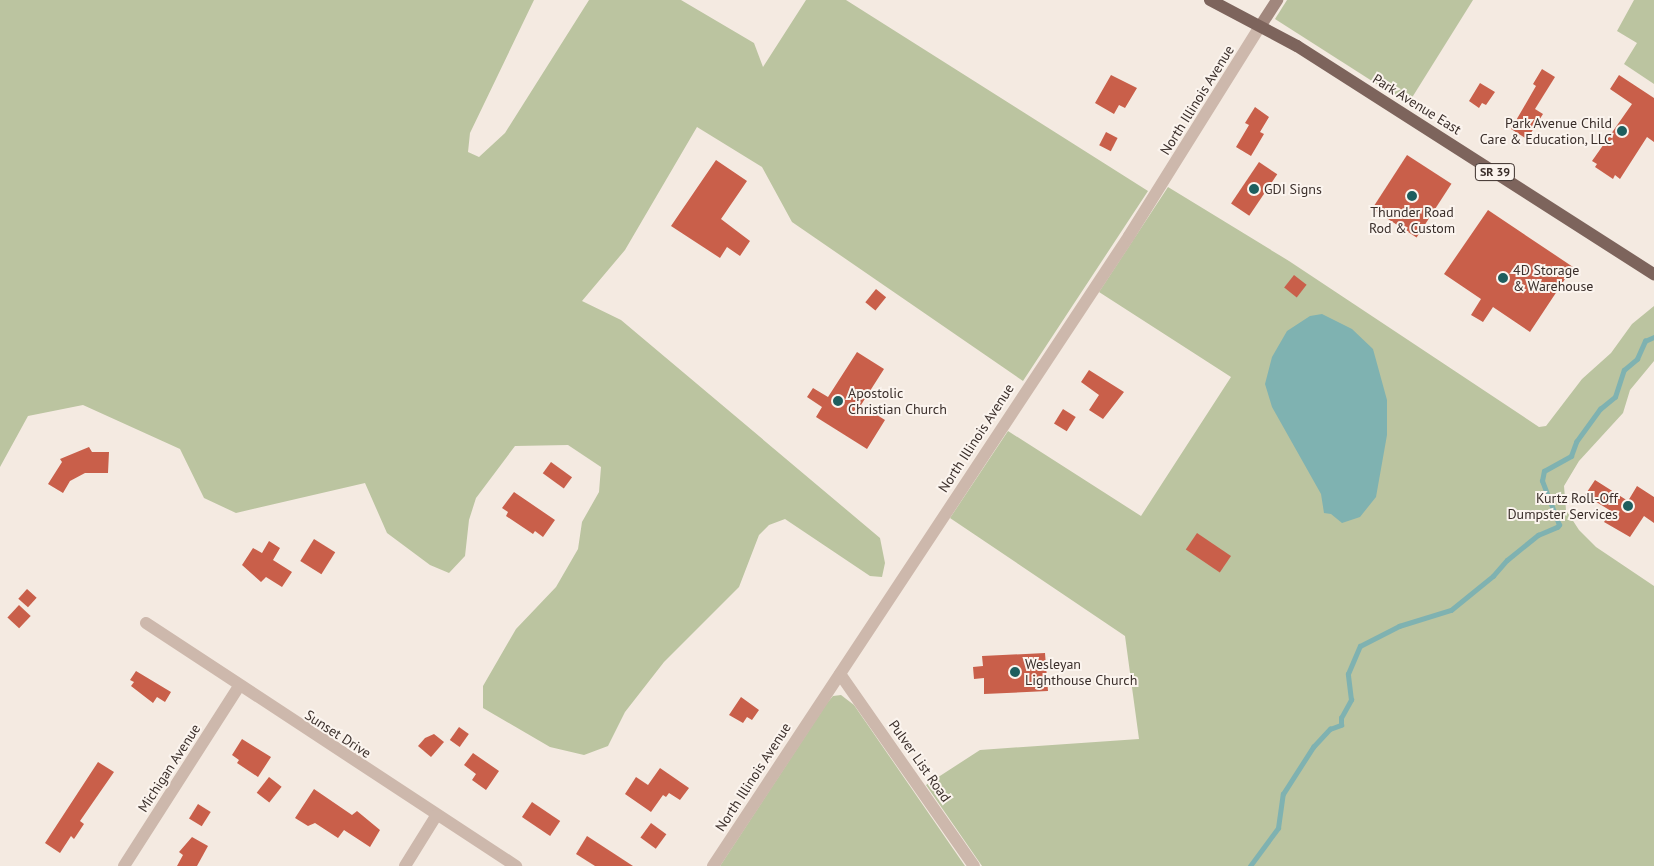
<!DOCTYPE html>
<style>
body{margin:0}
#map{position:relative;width:1654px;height:866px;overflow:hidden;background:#f4eae1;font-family:"PT Sans",sans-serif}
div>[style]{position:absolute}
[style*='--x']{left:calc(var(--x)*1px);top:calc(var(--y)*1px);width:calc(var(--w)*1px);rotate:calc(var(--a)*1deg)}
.green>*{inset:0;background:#bbc4a0}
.water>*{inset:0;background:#7fb2b1}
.stream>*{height:4.5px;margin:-2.25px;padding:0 2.25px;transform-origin:2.25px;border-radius:2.25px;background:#7fb2b1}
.building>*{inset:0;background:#c95f4a;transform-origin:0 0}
.minor>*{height:12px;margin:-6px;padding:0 6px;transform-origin:6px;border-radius:6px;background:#cdb8ac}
.tertiary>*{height:12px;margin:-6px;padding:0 6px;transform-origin:6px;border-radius:6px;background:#cdb8ac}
.secondary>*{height:12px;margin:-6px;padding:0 6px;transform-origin:6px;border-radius:6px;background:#a1877d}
.primary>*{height:12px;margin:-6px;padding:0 6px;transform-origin:6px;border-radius:6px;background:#7d645c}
.dots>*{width:14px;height:14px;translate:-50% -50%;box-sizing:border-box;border:2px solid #fbf4ee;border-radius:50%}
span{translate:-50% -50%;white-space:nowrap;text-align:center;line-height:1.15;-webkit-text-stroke:4px #fbf4ee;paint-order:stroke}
.shield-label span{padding:1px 4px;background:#fbf4ee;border:1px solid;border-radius:4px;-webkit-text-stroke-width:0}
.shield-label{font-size:12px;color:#3b2f2b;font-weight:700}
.street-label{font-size:14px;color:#3b2f2b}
.poi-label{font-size:14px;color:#3b2f2b}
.right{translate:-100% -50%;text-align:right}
.left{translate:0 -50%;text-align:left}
</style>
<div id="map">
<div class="green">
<div style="clip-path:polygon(0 0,534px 0,470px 133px,468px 152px,479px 157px,505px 133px,589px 0,681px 0,754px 43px,763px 67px,806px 0,846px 0,1148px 191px,1023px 381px,792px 222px,762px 167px,697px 127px,625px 250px,582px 301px,621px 320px,880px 538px,885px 563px,882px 577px,870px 576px,785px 519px,769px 525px,759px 535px,739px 587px,664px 662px,625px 712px,608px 746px,584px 755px,550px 747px,483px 708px,483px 686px,516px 629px,556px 587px,578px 549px,582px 522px,599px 492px,601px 467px,568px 445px,515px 446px,476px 498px,469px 520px,465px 556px,449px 573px,430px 565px,387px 533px,365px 483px,236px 513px,204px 498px,180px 449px,83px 405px,28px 416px,0 467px)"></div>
<div style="clip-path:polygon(1287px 0,1473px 0,1408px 104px,1275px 19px)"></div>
<div style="clip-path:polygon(1634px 0,1654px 0,1654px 84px,1624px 64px,1637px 43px,1617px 31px)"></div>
<div style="clip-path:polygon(1168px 187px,1289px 261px,1539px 427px,1546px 426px,1582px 379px,1611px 353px,1632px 324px,1654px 306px,1654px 361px,1630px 390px,1623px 413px,1579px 461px,1564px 486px,1566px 510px,1579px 530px,1596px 547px,1654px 586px,1654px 866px,982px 866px,926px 785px,980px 750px,1139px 739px,1125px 636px,950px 518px,1008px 431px,1141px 516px,1231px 377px,1099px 292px)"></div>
<div style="clip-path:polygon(841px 695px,854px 705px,965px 866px,720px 866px,827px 703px,833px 696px)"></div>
</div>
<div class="water">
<div style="clip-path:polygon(1322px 314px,1352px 329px,1373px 349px,1387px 400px,1387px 435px,1376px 497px,1360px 517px,1342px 523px,1331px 514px,1324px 513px,1321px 494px,1272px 407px,1265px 384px,1272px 357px,1287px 331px,1310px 316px)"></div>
</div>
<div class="stream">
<div style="--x:1250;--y:866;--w:47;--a:-53.6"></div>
<div style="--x:1278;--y:828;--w:34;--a:-82"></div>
<div style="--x:1283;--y:794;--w:56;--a:-57.4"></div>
<div style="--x:1313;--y:747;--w:25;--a:-47"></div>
<div style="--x:1330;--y:729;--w:12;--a:-20"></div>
<div style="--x:1341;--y:725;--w:7;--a:-90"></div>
<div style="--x:1341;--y:718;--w:21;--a:-61"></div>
<div style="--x:1351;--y:700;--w:26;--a:-97"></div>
<div style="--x:1348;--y:674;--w:30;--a:-67"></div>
<div style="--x:1360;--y:646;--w:44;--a:-27.1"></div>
<div style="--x:1399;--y:626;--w:54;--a:-17.1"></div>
<div style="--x:1451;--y:610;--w:54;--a:-39"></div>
<div style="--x:1493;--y:576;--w:21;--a:-49"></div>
<div style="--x:1507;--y:560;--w:40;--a:-39"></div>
<div style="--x:1538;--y:535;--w:21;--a:-23"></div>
<div style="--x:1557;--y:527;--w:3;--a:-45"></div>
<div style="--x:1559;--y:525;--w:47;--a:-111.1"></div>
<div style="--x:1542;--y:481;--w:10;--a:-79"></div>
<div style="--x:1544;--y:471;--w:31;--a:-29"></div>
<div style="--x:1571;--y:456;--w:15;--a:-70"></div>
<div style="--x:1576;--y:442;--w:41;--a:-54"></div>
<div style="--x:1600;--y:409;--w:19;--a:-39"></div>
<div style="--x:1615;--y:397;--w:28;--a:-72"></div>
<div style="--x:1624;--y:370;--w:17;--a:-40"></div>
<div style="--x:1637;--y:359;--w:20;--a:-66"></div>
<div style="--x:1645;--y:341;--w:10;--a:-24"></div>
</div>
<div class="building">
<div style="clip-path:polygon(1542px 69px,1555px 77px,1535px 109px,1543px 114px,1527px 139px,1511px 129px,1536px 86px,1533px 84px)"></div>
<div style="clip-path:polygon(1111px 75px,1137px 88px,1125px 108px,1119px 105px,1114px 114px,1095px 103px)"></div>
<div style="clip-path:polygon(1619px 75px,1654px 98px,1654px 142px,1647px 137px,1620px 179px,1615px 175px,1613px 179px,1595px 167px,1597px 164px,1592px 161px,1632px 104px,1610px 89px)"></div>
<div style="clip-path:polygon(1480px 83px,1495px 92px,1486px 105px,1482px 103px,1479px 108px,1469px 101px)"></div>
<div style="clip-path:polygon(1255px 107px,1269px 117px,1260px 132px,1264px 134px,1251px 156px,1236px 147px,1249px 125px,1245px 123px)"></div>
<div style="left:1106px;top:132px;width:13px;height:15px;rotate:27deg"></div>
<div style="left:1407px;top:155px;width:53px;height:64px;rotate:33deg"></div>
<div style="clip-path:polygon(716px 160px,747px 181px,721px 219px,750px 241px,740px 256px,727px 247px,720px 258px,671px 226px)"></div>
<div style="left:1259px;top:162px;width:22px;height:50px;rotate:34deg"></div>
<div style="clip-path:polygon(1488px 210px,1573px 267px,1530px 332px,1493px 307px,1483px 322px,1471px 315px,1481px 299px,1444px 274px)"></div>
<div style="left:1294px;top:275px;width:16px;height:16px;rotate:38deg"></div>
<div style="left:876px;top:289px;width:13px;height:17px;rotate:39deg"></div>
<div style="clip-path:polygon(857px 352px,884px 369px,861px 405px,885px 420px,867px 449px,816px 417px,822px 407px,807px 397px,813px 388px,828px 397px)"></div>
<div style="clip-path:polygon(1089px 370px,1124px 392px,1103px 419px,1089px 410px,1099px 395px,1081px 382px)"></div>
<div style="left:1063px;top:409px;width:15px;height:17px;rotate:32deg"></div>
<div style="clip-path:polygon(89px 447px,92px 452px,109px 452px,108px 473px,85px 473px,70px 481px,63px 493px,48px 484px,62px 462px,60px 459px)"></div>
<div style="left:551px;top:462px;width:26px;height:14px;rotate:36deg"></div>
<div style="clip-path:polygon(1595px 480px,1628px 501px,1637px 486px,1654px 497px,1654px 523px,1644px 516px,1630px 537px,1604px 522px,1611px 511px,1585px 495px)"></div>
<div style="clip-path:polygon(514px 492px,555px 520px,543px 537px,535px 531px,533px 534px,506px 516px,508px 512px,502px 508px)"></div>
<div style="left:1197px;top:533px;width:41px;height:20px;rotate:34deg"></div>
<div style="left:314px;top:539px;width:25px;height:26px;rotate:32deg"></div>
<div style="clip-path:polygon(269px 541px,280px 548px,273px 560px,292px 572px,282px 587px,266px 577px,261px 582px,242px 565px,253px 548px,262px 553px)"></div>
<div style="left:27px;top:589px;width:13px;height:13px;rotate:42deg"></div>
<div style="left:19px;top:605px;width:16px;height:17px;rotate:43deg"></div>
<div style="clip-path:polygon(1045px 653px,1048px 691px,984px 694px,984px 678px,974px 679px,973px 667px,983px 666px,982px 656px)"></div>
<div style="clip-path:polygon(136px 671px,171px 692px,165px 702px,157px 697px,153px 703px,131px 686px,134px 682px,130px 680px)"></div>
<div style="clip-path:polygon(741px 697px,759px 710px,752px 720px,747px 717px,743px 723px,729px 715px)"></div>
<div style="left:459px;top:727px;width:12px;height:16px;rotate:35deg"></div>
<div style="clip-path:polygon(434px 734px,444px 742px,431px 757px,418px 746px,425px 738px)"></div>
<div style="clip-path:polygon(242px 739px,271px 757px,258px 777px,237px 763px,239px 760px,232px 755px)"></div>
<div style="clip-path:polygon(473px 753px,499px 771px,486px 790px,472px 780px,476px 774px,464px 765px)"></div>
<div style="clip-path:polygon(98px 762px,114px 772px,80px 821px,84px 824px,74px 839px,71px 836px,60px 853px,45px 843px)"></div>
<div style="clip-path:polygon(660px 768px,689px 788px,680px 800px,669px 793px,666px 797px,663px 795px,651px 812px,625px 794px,636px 777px,648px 785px)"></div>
<div style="left:269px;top:777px;width:16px;height:20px;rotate:38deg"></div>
<div style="clip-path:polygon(314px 789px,352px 815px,357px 811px,380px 830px,370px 847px,344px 830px,338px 838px,315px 823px,308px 826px,295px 818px)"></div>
<div style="left:532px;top:802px;width:34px;height:18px;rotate:34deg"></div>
<div style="left:198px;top:804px;width:15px;height:17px;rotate:32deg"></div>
<div style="left:651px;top:823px;width:19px;height:18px;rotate:36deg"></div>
<div style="clip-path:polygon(587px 836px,633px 866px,595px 866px,576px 854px)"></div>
<div style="clip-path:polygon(192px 837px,208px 846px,197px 866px,177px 866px,183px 855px,179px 852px)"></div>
</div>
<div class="minor">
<div style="--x:146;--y:623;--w:443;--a:33.3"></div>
<div style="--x:840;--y:674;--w:234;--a:55.1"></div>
<div style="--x:124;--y:866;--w:214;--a:-57.4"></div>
<div style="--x:405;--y:866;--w:59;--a:-58.2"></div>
</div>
<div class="tertiary">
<div style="--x:713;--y:866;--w:755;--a:-56.56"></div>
<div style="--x:1129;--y:236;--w:249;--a:-58"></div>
</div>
<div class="secondary">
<div style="--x:1261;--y:25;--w:30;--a:-57"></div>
</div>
<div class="primary">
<div style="--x:1210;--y:0;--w:98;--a:27.9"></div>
<div style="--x:1297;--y:46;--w:424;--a:32.6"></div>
</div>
<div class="dots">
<div style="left:1622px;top:131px;background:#1e5e5e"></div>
<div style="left:1254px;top:189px;background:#1e5e5e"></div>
<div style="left:1412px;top:196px;background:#1e5e5e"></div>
<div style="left:1503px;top:278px;background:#1e5e5e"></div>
<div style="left:838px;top:401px;background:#1e5e5e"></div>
<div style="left:1628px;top:506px;background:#1e5e5e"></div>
<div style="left:1015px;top:672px;background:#1e5e5e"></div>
</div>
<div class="shield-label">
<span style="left:1495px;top:172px">SR 39</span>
</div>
<div class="street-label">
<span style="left:1197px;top:100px;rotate:-58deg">North Illinois Avenue</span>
<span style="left:1417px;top:104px;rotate:32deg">Park Avenue East</span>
<span style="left:976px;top:438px;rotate:-57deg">North Illinois Avenue</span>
<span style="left:338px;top:734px;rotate:33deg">Sunset Drive</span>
<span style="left:920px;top:761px;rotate:55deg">Pulver List Road</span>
<span style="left:169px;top:768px;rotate:-57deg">Michigan Avenue</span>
<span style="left:753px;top:777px;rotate:-57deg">North Illinois Avenue</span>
</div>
<div class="poi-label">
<span class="right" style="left:1612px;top:131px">Park Avenue Child<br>Care &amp; Education, LLC</span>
<span class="left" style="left:1264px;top:189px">GDI Signs</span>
<span style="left:1412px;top:220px">Thunder Road<br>Rod &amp; Custom</span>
<span class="left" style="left:1513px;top:278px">4D Storage<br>&amp; Warehouse</span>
<span class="left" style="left:848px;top:401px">Apostolic<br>Christian Church</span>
<span class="right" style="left:1618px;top:506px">Kurtz Roll-Off<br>Dumpster Services</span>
<span class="left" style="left:1025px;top:672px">Wesleyan<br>Lighthouse Church</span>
</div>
</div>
